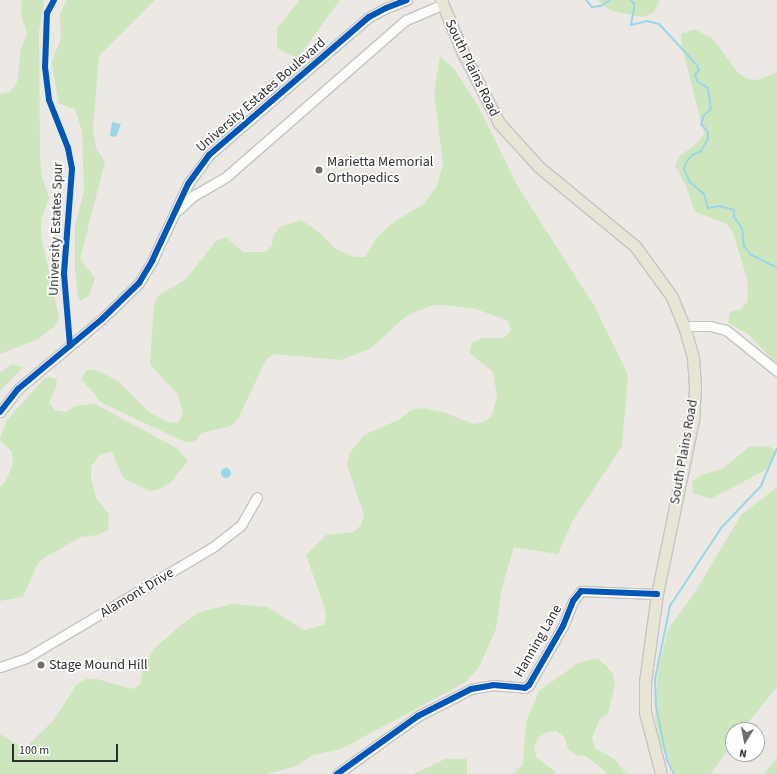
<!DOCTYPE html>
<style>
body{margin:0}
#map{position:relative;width:777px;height:774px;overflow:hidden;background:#ece8e4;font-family:"Source Sans 3",sans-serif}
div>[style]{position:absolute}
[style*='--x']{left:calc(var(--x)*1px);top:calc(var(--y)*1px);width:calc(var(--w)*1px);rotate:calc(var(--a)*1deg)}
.green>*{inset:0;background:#cee6be}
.water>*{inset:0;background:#99d6ec}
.round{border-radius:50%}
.stream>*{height:2px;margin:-1px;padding:0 1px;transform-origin:1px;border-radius:1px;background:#99d6ec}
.roads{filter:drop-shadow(1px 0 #c5c4c5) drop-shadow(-1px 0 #c5c4c5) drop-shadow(0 1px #c5c4c5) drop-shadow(0 -1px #c5c4c5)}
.minor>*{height:9px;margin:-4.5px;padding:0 4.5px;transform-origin:4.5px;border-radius:4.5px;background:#fcfcfb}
.major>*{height:11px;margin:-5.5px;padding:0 5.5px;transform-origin:5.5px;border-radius:5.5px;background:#e8e4d6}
.cycleway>*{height:6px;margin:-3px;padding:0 3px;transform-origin:3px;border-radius:3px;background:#0057b8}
.dots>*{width:11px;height:11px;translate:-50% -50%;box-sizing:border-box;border:2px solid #fff;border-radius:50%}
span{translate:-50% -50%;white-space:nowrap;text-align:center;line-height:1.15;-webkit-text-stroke:3.5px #fff;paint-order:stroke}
.street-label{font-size:14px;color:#2e2e2e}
.poi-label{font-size:14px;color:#2e2e2e}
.left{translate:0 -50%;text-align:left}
.north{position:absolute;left:725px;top:722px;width:40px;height:40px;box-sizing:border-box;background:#fff;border:1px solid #ababab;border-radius:50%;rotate:190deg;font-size:11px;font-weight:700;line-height:16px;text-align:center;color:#2e2e2e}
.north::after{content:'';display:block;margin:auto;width:14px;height:18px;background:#706f6e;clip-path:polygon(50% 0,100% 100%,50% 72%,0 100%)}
.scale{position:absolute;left:12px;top:744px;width:106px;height:18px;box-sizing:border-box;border:2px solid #2e2e2e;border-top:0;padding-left:5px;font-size:12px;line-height:14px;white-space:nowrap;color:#2e2e2e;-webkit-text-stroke:3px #fff;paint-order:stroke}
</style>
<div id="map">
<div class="green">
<div style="clip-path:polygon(22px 0,43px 0,44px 3px,39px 32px,40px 159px,42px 177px,49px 198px,41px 219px,41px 235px,59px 318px,54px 327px,38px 339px,0 354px,0 94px,10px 92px,17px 82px,21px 49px,27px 33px,21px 15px)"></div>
<div style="clip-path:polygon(67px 0,155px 0,99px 56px,93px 129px,96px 148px,105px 162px,80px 259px,95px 278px,90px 294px,81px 301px,78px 296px,75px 268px,75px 225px,84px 191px,82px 131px,75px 109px,59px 104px,53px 71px,52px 61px,61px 38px,60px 13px)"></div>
<div style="clip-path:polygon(300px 0,340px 0,297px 59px,277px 48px,277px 28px)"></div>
<div style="clip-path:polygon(597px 0,660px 0,653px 13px,643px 17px,612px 11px)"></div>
<div style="clip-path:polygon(694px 29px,713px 39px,739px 74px,749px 79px,759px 80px,777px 72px,777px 364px,748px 334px,728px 323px,730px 312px,741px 309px,748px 301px,747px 278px,733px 233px,727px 224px,695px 212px,686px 186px,675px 166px,680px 156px,697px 143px,704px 134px,682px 46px,681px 34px)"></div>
<div style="clip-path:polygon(440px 56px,454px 69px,478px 106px,517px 185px,595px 307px,628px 375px,622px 446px,573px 520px,558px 554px,514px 547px,502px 587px,496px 629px,479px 667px,466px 682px,341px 749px,313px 755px,296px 766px,266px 774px,0 774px,0 734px,16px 744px,27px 746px,54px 720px,76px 685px,86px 679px,97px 679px,131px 689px,140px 685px,144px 665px,155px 648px,182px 624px,200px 612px,232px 604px,267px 607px,304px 630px,324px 625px,326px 616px,324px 606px,306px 555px,326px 535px,354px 532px,361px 525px,364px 515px,347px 465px,349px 454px,364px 435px,400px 419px,411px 410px,422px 408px,443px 412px,473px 424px,484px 422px,492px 416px,497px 396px,493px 372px,469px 352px,473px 342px,482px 338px,504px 338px,511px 330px,508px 321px,476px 309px,445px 305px,434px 305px,415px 312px,404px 318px,371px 348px,341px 360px,274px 354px,266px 360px,238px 419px,231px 426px,201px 433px,195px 442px,185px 442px,102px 403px,81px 379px,87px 370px,97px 370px,118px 381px,148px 411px,167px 422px,178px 423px,183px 414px,178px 395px,150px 364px,154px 304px,159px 295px,186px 279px,216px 241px,226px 237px,243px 252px,264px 252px,272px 246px,273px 236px,280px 227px,301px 220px,320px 233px,334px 248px,354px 257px,365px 257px,377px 237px,394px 222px,424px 204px,437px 186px,443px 164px,434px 93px)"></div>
<div style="clip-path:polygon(12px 364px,23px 367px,0 391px,0 372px)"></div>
<div style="clip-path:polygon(51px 377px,56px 379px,57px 384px,49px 403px,55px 410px,66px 412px,75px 406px,95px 404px,178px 449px,188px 461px,170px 483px,160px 489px,149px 491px,123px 478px,112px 452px,101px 454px,91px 466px,91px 477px,96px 498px,109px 514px,108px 530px,98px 535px,81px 537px,47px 556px,38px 563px,23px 597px,0 601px,0 487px,6px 481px,13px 463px,12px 452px,0 440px,1px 435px,7px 420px,45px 378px)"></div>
<div style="clip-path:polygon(760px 446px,770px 447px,777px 452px,772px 463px,764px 471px,710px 499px,693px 493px,692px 482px,701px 475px,722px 469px,749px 447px)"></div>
<div style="clip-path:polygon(777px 487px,777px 687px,742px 730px,733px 730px,733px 742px,711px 774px,675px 774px,660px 743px,655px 716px,658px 671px,668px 629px,694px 594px,741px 515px)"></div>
<div style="clip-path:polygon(598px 658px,613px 673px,615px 683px,608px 714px,600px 719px,592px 738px,595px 748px,614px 759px,627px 774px,608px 774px,586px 756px,576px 755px,568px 749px,565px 738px,557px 731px,548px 732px,539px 737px,534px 746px,536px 757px,558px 774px,513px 774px,523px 764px,526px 722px,539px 691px,578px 663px)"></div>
<div style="clip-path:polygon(777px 757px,777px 774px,764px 774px)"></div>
<div style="clip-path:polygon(445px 759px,467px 759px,467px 774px,414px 774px)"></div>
</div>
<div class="water">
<div style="clip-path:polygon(112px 122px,121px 124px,116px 137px,110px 136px)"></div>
<div class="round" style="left:221px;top:468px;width:10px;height:10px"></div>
</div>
<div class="stream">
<div style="--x:586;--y:0;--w:9;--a:49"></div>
<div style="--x:592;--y:7;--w:9;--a:-6"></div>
<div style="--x:601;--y:6;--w:11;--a:-34"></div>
<div style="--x:630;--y:0;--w:5;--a:37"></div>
<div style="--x:634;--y:3;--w:6;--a:90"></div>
<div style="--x:634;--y:9;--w:16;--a:101"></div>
<div style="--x:631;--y:25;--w:16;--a:-14"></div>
<div style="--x:647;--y:21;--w:12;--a:14"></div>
<div style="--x:659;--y:24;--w:54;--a:47.2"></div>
<div style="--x:696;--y:64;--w:7;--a:63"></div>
<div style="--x:699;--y:70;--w:6;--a:129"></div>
<div style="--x:695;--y:75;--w:8;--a:67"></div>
<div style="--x:698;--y:82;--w:12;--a:31"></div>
<div style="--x:708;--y:88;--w:21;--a:82"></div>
<div style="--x:711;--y:109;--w:9;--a:139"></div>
<div style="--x:704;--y:115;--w:9;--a:108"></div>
<div style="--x:701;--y:124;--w:11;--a:49"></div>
<div style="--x:708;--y:132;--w:7;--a:90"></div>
<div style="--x:708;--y:139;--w:14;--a:120"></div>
<div style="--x:701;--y:151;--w:10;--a:156"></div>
<div style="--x:692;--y:155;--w:10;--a:127"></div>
<div style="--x:686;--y:163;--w:6;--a:108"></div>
<div style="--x:684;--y:169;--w:13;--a:67"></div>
<div style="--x:689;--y:181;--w:20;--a:41"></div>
<div style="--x:704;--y:194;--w:15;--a:74"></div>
<div style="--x:708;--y:208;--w:12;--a:-9"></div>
<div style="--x:720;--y:206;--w:15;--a:16"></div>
<div style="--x:734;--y:210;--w:7;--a:90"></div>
<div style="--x:734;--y:217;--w:14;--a:54"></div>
<div style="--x:742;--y:228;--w:18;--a:84"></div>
<div style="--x:744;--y:246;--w:10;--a:53"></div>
<div style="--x:750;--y:254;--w:30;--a:27"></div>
<div style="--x:674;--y:774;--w:16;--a:-117"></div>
<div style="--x:667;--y:760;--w:54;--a:-101.7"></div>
<div style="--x:656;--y:707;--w:28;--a:-92"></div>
<div style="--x:655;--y:679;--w:75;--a:-78.4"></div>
<div style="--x:670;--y:606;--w:93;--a:-56.8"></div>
<div style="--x:721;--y:528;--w:58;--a:-46.4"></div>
<div style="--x:761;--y:486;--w:41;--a:-67.2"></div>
</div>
<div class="roads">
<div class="minor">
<div style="--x:178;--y:210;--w:21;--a:-43"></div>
<div style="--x:193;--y:196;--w:39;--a:-30"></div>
<div style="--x:227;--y:176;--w:237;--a:-41.1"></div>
<div style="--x:406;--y:20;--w:39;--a:-23"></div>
<div style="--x:684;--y:326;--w:26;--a:0"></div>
<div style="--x:710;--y:326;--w:16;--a:14"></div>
<div style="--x:726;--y:330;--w:65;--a:38.8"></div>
<div style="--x:0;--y:412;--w:29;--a:-52"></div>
<div style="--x:18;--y:389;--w:109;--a:-39.8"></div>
<div style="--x:102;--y:319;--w:52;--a:-44.2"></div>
<div style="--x:139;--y:283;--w:26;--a:-59"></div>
<div style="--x:152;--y:261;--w:85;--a:-64.9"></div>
<div style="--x:188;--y:184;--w:36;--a:-54"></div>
<div style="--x:209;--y:155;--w:211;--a:-40.8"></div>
<div style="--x:369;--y:17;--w:19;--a:-28"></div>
<div style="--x:386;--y:8;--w:22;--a:-21"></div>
<div style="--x:0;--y:667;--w:28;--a:-19"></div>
<div style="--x:26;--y:658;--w:217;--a:-30.7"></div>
<div style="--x:213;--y:547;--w:36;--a:-38"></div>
<div style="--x:241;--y:525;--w:32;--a:-60"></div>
<div style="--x:337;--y:774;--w:100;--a:-35.6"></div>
<div style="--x:418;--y:716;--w:59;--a:-27"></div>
<div style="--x:471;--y:689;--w:22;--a:-10"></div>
<div style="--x:493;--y:685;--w:32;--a:5"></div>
<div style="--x:525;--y:688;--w:5;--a:-37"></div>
<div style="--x:529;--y:685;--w:68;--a:-60"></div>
<div style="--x:563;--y:626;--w:27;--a:-68"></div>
<div style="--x:573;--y:601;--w:13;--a:-51"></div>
<div style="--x:581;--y:591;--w:76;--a:2.3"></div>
</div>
<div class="major">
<div style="--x:441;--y:0;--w:55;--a:67.6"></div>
<div style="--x:462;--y:51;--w:81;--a:62.8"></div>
<div style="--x:499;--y:123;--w:59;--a:47.7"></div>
<div style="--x:539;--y:167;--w:124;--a:39.5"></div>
<div style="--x:635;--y:246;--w:63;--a:54"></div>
<div style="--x:672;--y:297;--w:31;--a:68"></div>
<div style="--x:684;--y:326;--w:33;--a:74"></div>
<div style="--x:693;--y:358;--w:28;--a:86"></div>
<div style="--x:695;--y:386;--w:34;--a:93"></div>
<div style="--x:693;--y:420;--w:178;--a:101.7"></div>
<div style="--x:657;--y:594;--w:89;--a:97.8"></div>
<div style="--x:645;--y:682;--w:30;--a:90"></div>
<div style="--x:645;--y:712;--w:64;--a:75.5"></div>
</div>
</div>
<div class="cycleway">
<div style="--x:54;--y:0;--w:15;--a:118"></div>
<div style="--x:47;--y:13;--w:54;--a:92.1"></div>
<div style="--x:45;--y:67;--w:33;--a:83"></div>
<div style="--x:49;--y:100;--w:52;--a:68.4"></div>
<div style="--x:68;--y:148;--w:21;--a:79"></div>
<div style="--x:72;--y:169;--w:105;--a:94.4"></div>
<div style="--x:64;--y:274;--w:72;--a:85.2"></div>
<div style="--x:0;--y:412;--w:29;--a:-52"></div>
<div style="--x:18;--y:389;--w:109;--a:-39.8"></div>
<div style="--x:102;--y:319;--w:52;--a:-44.2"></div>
<div style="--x:139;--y:283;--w:26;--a:-59"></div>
<div style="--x:152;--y:261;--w:85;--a:-64.9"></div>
<div style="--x:188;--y:184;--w:36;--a:-54"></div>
<div style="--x:209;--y:155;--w:211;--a:-40.8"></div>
<div style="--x:369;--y:17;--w:19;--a:-28"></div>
<div style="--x:386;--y:8;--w:22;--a:-21"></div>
<div style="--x:337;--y:774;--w:100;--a:-35.6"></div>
<div style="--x:418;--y:716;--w:59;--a:-27"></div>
<div style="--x:471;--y:689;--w:22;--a:-10"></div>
<div style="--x:493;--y:685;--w:32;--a:5"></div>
<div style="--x:525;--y:688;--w:5;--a:-37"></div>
<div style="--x:529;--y:685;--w:68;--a:-60"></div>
<div style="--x:563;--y:626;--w:27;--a:-68"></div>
<div style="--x:573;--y:601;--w:13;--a:-51"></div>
<div style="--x:581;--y:591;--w:76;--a:2.3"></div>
</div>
<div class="dots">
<div style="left:319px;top:170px;background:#706f6e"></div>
<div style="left:41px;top:665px;background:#706f6e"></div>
</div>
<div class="street-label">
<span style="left:472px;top:68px;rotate:64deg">South Plains Road</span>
<span style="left:261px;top:95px;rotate:-41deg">University Estates Boulevard</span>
<span style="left:56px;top:229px;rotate:-88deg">University Estates Spur</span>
<span style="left:684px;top:452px;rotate:-80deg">South Plains Road</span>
<span style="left:137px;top:593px;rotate:-31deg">Alamont Drive</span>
<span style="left:538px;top:641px;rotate:-60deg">Hanning Lane</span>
</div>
<div class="poi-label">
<span class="left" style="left:327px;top:170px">Marietta Memorial<br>Orthopedics</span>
<span class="left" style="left:49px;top:665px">Stage Mound Hill</span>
</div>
<div class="north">N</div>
<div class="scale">100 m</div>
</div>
